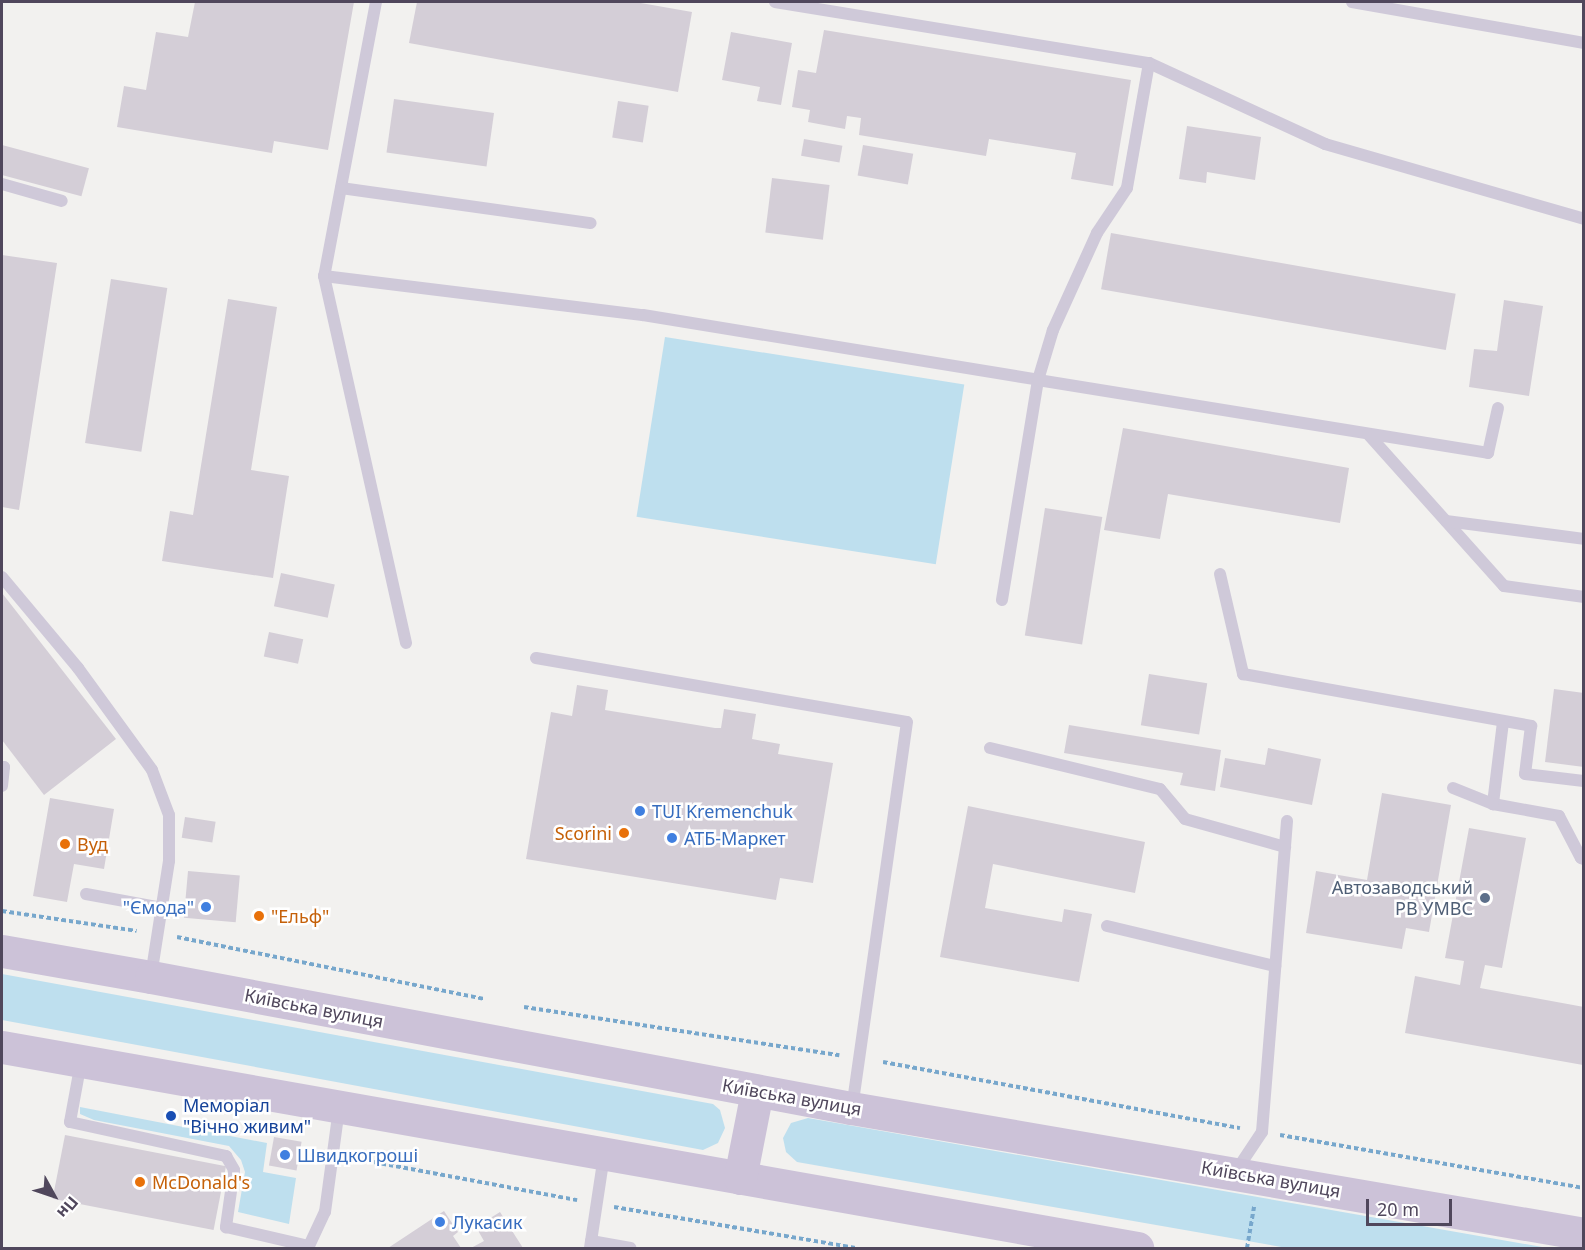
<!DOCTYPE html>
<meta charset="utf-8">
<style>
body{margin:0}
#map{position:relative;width:1585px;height:1250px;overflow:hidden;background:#f2f1ef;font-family:"Noto Sans",sans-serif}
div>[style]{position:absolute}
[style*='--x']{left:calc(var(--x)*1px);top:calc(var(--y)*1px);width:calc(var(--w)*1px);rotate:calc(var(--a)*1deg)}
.green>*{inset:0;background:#bedfee;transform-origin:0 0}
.building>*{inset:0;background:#d4ced7;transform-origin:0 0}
.path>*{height:4px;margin-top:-2px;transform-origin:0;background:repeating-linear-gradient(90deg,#77a7cc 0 4.5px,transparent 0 7.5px)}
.lane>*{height:12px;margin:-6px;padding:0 6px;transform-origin:6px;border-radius:6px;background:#cfc9d9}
.secondary>*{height:33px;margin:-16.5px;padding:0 16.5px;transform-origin:16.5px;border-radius:16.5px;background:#ccc2d8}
.dots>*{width:16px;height:16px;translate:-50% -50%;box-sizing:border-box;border:3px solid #fff;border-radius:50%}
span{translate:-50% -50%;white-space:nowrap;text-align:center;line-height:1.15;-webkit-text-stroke:5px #fff;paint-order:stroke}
.shop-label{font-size:18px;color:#366cbe}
.left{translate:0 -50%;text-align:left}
.right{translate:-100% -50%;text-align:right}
.food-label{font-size:18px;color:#c56008}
.service-label{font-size:18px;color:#4e5e75}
.street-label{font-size:18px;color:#50475c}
.transit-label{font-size:18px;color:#164399}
.frame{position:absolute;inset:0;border:3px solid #50475c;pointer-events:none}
.north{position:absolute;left:24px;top:1166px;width:60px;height:60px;-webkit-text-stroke:4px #fff;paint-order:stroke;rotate:130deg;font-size:16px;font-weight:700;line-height:24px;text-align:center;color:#50475c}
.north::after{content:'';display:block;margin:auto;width:21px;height:27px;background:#50475c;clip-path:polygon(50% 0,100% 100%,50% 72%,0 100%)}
.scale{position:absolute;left:1366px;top:1199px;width:86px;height:27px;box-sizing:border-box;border:3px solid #50475c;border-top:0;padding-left:8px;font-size:18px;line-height:21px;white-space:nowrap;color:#50475c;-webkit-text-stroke:4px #fff;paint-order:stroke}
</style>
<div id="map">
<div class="green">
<div style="left:665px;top:337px;width:303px;height:182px;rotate:9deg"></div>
<div style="clip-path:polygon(2px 974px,713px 1104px,720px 1110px,725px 1128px,718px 1143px,703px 1150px,2px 1020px)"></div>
<div style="clip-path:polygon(80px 1107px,267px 1143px,263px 1172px,296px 1178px,289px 1224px,238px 1212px,245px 1172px,241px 1160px,229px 1146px,94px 1120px,80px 1114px)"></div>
<div style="clip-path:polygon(808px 1118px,1548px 1248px,1287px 1248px,797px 1162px,786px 1152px,783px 1138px,791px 1123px)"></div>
</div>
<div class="building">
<div style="clip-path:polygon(195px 2px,354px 2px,328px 150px,274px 141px,272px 153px,117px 127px,124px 86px,146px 90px,156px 32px,188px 37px)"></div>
<div style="clip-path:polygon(417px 2px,635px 2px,692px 12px,678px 92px,409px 43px)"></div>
<div style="clip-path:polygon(824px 30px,1131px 80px,1113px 186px,1071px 179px,1076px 153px,989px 139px,986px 156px,859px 135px,861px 118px,847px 116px,845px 129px,808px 122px,810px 110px,792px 107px,798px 70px,816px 73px)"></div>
<div style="clip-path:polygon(731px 32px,792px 43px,781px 105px,757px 101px,760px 87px,722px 80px)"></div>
<div style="left:394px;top:99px;width:101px;height:54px;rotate:8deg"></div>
<div style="left:618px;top:101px;width:31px;height:37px;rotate:9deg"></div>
<div style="clip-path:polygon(1187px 126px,1261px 137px,1255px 180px,1207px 172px,1206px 183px,1179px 179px)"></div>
<div style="left:804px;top:139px;width:39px;height:17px;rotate:10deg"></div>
<div style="left:2px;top:145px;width:90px;height:29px;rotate:15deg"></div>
<div style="left:863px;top:145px;width:51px;height:31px;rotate:10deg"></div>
<div style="left:772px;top:178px;width:58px;height:55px;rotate:7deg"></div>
<div style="left:1111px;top:233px;width:350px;height:57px;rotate:10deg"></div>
<div style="clip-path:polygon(2px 255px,57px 263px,19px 510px,2px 507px)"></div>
<div style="left:111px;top:279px;width:57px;height:166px;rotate:9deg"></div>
<div style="clip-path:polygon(228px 299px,277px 307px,251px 470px,289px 476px,273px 578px,162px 561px,170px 511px,193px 515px)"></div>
<div style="clip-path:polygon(1504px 300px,1543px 306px,1529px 396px,1469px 387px,1474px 349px,1497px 351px)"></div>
<div style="clip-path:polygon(1123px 428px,1349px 468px,1340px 523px,1168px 494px,1160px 539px,1104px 530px)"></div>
<div style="left:1045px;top:508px;width:58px;height:129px;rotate:9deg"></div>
<div style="left:281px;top:573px;width:55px;height:34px;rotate:12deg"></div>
<div style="clip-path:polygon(2px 593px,116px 739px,44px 795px,2px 740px)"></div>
<div style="left:269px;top:632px;width:35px;height:25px;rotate:12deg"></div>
<div style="left:1149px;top:674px;width:59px;height:52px;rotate:9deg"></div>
<div style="clip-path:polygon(577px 685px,608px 690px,605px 710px,715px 728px,721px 728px,724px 709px,756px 714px,752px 739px,780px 744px,778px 754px,833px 763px,813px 883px,780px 878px,776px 900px,526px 859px,551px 712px,572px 716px)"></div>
<div style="clip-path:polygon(1554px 689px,1584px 693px,1584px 767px,1545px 762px)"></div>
<div style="clip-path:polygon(1069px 725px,1221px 750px,1215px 791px,1180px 785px,1183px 773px,1064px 753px)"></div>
<div style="clip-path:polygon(1268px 748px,1321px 759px,1312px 805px,1220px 787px,1225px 758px,1265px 765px)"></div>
<div style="clip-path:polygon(1382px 793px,1451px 805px,1429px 932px,1406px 928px,1402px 949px,1306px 933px,1316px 871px,1367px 880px)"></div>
<div style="clip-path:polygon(50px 798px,114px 809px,104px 869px,74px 864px,67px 902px,33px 896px)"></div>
<div style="clip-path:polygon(968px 806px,1145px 842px,1135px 893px,993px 864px,985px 908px,1062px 922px,1064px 909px,1092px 914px,1079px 982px,940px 957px)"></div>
<div style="left:185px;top:817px;width:31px;height:21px;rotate:9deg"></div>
<div style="clip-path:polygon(1469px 828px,1526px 838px,1502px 968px,1485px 965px,1480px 988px,1584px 1007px,1583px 1065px,1405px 1033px,1415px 976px,1460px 985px,1464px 961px,1445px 958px)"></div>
<div style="left:188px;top:871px;width:52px;height:47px;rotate:5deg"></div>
<div style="left:65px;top:1135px;width:164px;height:65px;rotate:11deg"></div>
<div style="left:274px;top:1137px;width:28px;height:29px;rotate:10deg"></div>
<div style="clip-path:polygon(444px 1211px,458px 1232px,453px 1236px,461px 1248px,388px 1248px)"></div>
<div style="clip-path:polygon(500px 1212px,523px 1248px,471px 1248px,484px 1241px,476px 1227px)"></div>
</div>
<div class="path">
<div style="--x:2;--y:911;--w:136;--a:8.4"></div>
<div style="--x:177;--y:937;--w:313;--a:11.4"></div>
<div style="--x:524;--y:1007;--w:319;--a:8.7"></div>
<div style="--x:883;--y:1062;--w:363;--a:10.5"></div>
<div style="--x:1280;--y:1135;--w:309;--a:9.9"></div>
<div style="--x:352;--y:1158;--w:229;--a:10.6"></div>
<div style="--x:614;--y:1207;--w:245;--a:9.6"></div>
<div style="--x:1247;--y:1248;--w:42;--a:-80.3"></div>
</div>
<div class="lane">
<div style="--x:376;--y:2;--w:279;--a:100.7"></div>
<div style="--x:324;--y:276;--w:321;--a:7"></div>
<div style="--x:643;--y:315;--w:400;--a:9.3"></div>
<div style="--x:1038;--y:380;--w:223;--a:99.3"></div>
<div style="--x:775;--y:2;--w:379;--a:9.3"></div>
<div style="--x:1149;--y:63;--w:194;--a:24.7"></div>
<div style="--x:1325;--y:144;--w:270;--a:16.1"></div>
<div style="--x:1352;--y:2;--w:236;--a:10"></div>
<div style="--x:1149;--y:63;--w:127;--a:100"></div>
<div style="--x:1127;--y:188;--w:54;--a:123.7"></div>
<div style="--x:1097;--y:233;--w:107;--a:114.4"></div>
<div style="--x:1053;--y:330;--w:52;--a:106.7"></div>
<div style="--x:1038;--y:380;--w:456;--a:9.2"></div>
<div style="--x:1488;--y:453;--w:46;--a:-77.5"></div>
<div style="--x:2;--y:184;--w:62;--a:15.8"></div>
<div style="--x:341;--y:188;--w:252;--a:8"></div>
<div style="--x:324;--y:276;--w:376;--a:77.4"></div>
<div style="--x:1368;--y:434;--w:204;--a:48.2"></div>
<div style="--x:1504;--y:586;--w:81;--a:7.8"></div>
<div style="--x:1446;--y:521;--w:139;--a:7.4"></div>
<div style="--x:1220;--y:574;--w:103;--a:77"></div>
<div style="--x:1243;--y:674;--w:293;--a:10.2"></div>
<div style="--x:1531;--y:726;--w:48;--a:97.1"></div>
<div style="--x:1525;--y:774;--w:59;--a:6.8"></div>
<div style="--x:2;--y:577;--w:119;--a:50.1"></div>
<div style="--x:78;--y:668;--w:126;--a:54"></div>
<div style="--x:152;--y:770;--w:48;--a:69.3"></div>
<div style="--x:169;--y:815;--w:46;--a:90"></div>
<div style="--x:169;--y:861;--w:116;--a:98.9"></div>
<div style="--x:536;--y:658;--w:376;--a:9.8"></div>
<div style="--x:907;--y:722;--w:389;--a:98.1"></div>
<div style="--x:1503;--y:722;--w:83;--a:97"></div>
<div style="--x:1493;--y:804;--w:67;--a:10.3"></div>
<div style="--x:1559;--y:816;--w:47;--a:62.4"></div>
<div style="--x:1581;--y:858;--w:3;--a:18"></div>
<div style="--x:990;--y:748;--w:175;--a:13.6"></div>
<div style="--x:1160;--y:789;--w:39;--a:50"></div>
<div style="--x:1185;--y:819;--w:104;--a:15.6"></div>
<div style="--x:2;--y:767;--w:2;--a:0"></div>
<div style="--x:4;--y:767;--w:19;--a:96"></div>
<div style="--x:1453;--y:788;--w:43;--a:21.8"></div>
<div style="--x:86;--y:894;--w:77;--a:10.4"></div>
<div style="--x:1107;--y:926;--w:173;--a:13.4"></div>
<div style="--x:81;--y:1062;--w:61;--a:100.4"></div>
<div style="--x:70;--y:1122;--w:160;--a:12.3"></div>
<div style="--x:226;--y:1156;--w:16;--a:60"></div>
<div style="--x:234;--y:1170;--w:58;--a:98"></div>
<div style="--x:226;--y:1227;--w:84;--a:13"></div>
<div style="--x:1236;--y:1171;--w:47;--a:-56.3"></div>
<div style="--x:1262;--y:1132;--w:312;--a:-85.4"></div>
<div style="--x:591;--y:1241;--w:40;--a:10"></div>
<div style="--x:308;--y:1248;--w:40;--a:-65"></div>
<div style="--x:325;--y:1212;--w:105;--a:-82.3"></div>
<div style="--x:590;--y:1248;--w:94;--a:-81.4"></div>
</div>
<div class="secondary">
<div style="--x:2;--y:951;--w:151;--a:9.9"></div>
<div style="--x:151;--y:977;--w:712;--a:10.6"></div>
<div style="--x:851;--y:1108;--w:744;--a:9.75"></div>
<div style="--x:2;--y:1047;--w:1153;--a:10.04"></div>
<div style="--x:740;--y:1178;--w:89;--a:-78.9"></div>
</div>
<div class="dots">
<div style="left:640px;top:811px;background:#3f7fe0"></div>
<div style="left:624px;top:833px;background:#e8710a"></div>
<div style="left:672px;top:838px;background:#3f7fe0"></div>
<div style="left:65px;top:844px;background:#e8710a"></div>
<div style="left:1485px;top:898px;background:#5c6f8a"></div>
<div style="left:206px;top:907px;background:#3f7fe0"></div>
<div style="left:259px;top:916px;background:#e8710a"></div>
<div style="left:171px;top:1116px;background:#1a4fb4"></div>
<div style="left:285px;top:1155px;background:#3f7fe0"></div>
<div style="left:140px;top:1182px;background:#e8710a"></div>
<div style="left:440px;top:1222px;background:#3f7fe0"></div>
</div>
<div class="shop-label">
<span class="left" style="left:652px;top:811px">TUI Kremenchuk</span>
<span class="left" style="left:684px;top:838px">АТБ-Маркет</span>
<span class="right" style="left:194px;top:907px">"Ємода"</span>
<span class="left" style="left:297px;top:1155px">Швидкогроші</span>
<span class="left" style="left:452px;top:1222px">Лукасик</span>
</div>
<div class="food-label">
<span class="right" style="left:612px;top:833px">Scorini</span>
<span class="left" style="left:77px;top:844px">Вуд</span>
<span class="left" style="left:271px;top:916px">"Ельф"</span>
<span class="left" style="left:152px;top:1182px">McDonald's</span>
</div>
<div class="service-label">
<span class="right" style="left:1473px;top:898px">Автозаводський<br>РВ УМВС</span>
</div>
<div class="street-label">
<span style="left:314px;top:1008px;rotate:11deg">Київська вулиця</span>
<span style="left:792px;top:1097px;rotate:10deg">Київська вулиця</span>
<span style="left:1271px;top:1179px;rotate:10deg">Київська вулиця</span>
</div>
<div class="transit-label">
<span class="left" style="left:183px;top:1116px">Меморіал<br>"Вічно живим"</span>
</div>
<div class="frame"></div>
<div class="north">Пн</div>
<div class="scale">20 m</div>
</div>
